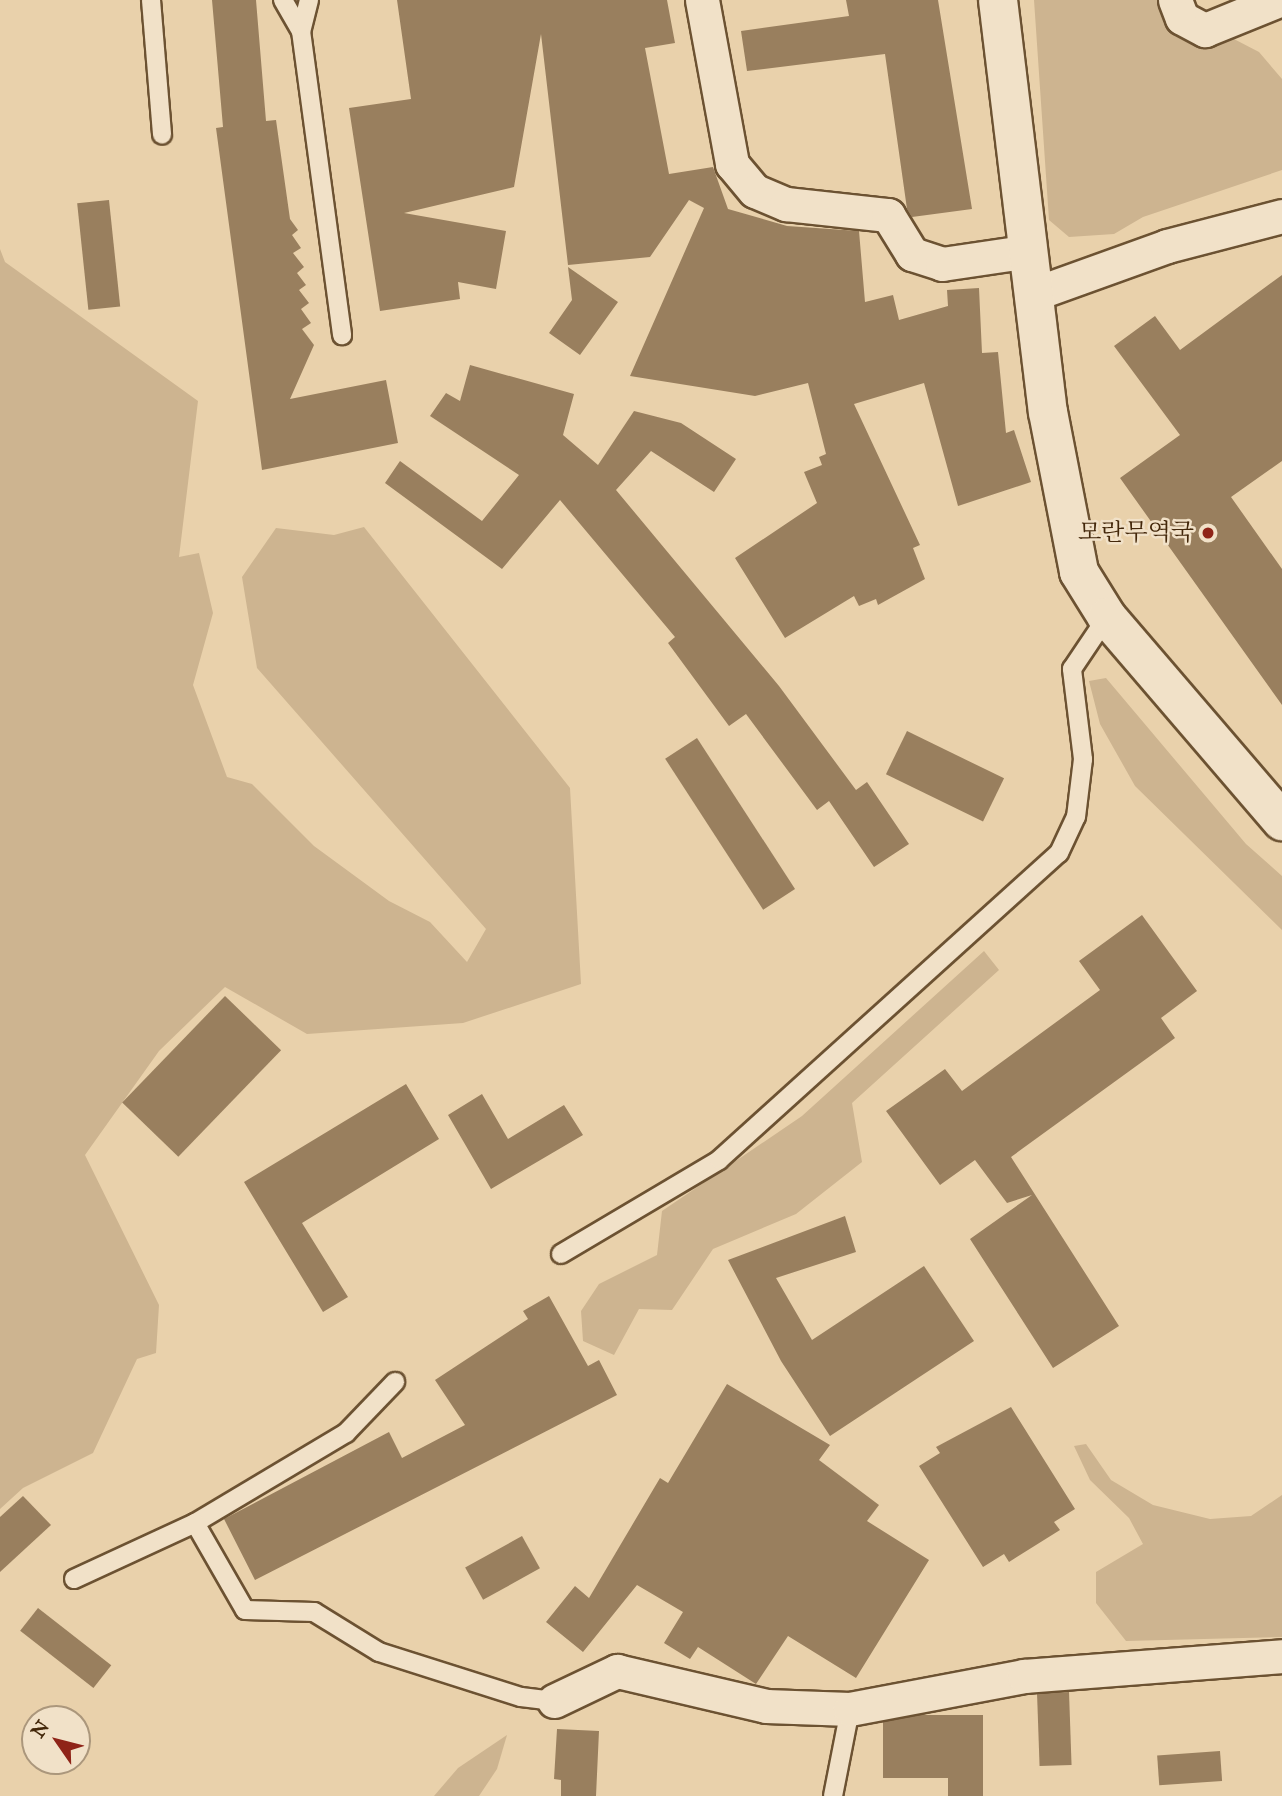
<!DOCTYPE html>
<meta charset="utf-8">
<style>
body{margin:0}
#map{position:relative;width:1282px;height:1796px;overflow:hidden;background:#e9d1ab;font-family:"IM FELL Great Primer","Noto Serif KR",serif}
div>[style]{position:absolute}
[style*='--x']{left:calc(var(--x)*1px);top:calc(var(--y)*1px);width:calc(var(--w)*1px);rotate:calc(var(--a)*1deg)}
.green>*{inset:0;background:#cdb490}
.building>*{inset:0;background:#997f5e;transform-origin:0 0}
.roads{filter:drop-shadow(2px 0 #6c5232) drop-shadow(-2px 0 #6c5232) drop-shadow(0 2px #6c5232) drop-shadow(0 -2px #6c5232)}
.lane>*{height:18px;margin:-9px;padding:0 9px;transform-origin:9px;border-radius:9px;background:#f1e1c8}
.street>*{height:33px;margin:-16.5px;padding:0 16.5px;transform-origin:16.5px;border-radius:16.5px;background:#f1e1c8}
.secondary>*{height:38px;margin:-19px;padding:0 19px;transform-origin:19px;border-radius:19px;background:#f1e1c8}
.dots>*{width:19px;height:19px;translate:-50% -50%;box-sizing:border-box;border:4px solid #f1e1c8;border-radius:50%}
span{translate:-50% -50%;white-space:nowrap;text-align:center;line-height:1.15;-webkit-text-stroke:5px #f1e1c8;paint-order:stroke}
.poi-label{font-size:24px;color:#43270a}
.right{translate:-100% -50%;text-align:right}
.north{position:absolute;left:21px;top:1705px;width:70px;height:70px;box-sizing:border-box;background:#f1e1c8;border:2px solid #ab977c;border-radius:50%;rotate:305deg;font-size:19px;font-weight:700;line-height:28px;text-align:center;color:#43270a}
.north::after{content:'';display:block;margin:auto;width:24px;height:32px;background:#8f2418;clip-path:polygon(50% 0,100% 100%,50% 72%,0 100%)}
</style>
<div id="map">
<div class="green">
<div style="clip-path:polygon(1034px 0,1159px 0,1207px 38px,1232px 38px,1259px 52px,1282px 79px,1282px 170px,1143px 217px,1114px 234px,1069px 237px,1049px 220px)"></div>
<div style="clip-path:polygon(0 249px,5px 262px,198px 401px,179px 557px,199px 553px,213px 613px,193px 685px,227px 777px,252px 784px,314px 846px,389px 901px,430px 922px,467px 962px,486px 929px,257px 668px,242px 577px,276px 528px,334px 535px,364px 527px,570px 788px,581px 984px,463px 1023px,307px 1034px,225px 987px,159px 1051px,85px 1155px,159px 1305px,156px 1353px,137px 1359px,93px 1453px,23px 1488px,0 1509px)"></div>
<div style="clip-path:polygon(1106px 678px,1246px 844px,1282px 876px,1282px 930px,1135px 786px,1100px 724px,1089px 681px)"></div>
<div style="clip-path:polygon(984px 951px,999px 970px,852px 1103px,862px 1162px,796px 1214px,713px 1249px,672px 1310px,639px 1309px,614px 1355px,583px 1341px,581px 1311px,599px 1284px,657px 1255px,662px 1211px,802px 1116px)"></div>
<div style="clip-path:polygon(1086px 1444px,1111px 1480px,1153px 1505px,1210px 1519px,1251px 1516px,1282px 1495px,1282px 1637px,1126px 1641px,1096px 1603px,1096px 1572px,1143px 1544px,1129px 1518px,1090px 1480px,1074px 1446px)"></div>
<div style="clip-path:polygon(507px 1735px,497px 1769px,479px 1796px,434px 1796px,458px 1768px)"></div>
</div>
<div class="building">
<div style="clip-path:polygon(212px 0,256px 0,266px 121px,276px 120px,290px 219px,298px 230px,292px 235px,301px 248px,293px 253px,304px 267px,297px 273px,306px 285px,299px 290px,309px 303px,301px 309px,311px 323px,302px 329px,314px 345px,290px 399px,386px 380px,398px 443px,262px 470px,216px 128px,223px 127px)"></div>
<div style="clip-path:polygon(397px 0,667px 0,675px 43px,645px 48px,669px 174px,713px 167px,728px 209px,787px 226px,859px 231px,865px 302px,893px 295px,899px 320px,948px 306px,947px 290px,979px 288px,982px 353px,998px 352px,1006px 433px,1014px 430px,1031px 482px,958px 506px,924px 383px,854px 404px,920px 545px,913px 548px,925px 579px,878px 605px,876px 599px,859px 606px,854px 596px,785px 638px,735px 558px,817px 503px,804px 472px,822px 465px,819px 457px,826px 454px,808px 383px,755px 396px,630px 376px,704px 208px,689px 200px,650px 257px,568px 265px,541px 34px,514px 187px,404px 213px,506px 231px,496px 289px,458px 282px,460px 299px,380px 311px,349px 108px,411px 99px)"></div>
<div style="clip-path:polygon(846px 0,938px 0,972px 209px,912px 217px,907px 209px,885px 54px,747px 71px,741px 31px,849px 16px)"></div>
<div style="left:109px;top:200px;width:107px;height:32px;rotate:84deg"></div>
<div style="clip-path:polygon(568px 267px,618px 302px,580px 355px,549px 333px,572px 300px)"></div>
<div style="clip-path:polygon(1282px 275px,1282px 461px,1231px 497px,1282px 569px,1282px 705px,1120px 478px,1180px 435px,1114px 346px,1155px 316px,1180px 350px)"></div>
<div style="clip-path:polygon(470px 365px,574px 394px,563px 435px,598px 465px,634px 411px,681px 423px,736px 459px,714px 492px,651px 451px,616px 490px,779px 686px,856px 790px,867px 782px,909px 844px,874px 867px,829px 801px,817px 810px,746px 714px,729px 726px,668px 643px,675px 637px,560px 500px,502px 569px,385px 483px,400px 461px,482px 521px,519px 475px,430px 416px,446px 393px,460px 401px)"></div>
<div style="left:907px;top:731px;width:108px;height:48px;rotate:26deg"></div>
<div style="left:697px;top:738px;width:180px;height:38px;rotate:57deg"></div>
<div style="clip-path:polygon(1142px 915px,1197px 991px,1161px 1018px,1175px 1038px,1011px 1157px,1119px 1326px,1053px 1368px,970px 1239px,1032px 1195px,1007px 1203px,975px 1160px,940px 1185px,886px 1111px,945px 1069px,962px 1091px,1100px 990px,1079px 961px)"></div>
<div style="left:225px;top:996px;width:78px;height:148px;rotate:44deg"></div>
<div style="clip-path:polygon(406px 1084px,439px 1139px,302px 1223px,348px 1297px,323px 1312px,244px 1182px)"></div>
<div style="clip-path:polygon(482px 1094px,508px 1139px,564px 1105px,583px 1135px,491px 1189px,448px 1115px)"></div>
<div style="clip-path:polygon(845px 1216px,856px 1252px,776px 1278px,812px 1340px,924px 1266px,974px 1341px,830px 1436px,781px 1361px,728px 1260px)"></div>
<div style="clip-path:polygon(549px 1296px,588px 1366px,599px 1360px,617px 1395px,255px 1580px,224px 1519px,389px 1432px,402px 1458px,465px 1425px,435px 1380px,528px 1319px,523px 1311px)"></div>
<div style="clip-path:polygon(727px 1384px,830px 1445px,819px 1460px,879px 1505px,867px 1521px,929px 1560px,856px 1678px,788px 1636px,756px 1684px,698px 1647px,690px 1659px,664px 1643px,683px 1612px,637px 1585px,583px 1652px,546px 1622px,575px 1586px,589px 1598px,660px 1478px,668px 1483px)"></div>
<div style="clip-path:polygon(1011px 1407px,1075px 1509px,1054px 1522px,1060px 1530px,1009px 1562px,1004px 1554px,983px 1567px,919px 1466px,940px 1453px,936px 1447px)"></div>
<div style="clip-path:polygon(23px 1496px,51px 1525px,0 1572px,0 1517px)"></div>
<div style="left:522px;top:1536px;width:37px;height:65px;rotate:61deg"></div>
<div style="left:38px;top:1608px;width:93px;height:29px;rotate:38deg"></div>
<div style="left:1069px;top:1692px;width:73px;height:32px;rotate:88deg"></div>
<div style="clip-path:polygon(920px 1715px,983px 1715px,983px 1796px,948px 1796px,948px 1778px,883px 1778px,883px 1722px)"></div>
<div style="clip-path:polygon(557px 1729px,599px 1731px,596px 1796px,561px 1796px,561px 1780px,554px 1779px)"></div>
<div style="left:1220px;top:1751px;width:30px;height:63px;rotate:86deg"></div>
</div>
<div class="roads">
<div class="lane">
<div style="--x:151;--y:0;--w:135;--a:85.3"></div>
<div style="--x:283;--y:0;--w:36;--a:60"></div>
<div style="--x:309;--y:0;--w:32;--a:104"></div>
<div style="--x:301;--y:31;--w:307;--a:82.3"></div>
<div style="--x:561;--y:1254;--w:184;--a:-30.7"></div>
<div style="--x:719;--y:1160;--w:458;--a:-42.1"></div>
<div style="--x:1059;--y:853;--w:40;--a:-65"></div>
<div style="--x:1076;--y:817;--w:58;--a:-83.1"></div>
<div style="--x:1083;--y:759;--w:91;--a:-97"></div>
<div style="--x:1072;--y:669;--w:63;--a:-56.1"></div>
<div style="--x:195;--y:1523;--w:176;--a:-30.8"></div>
<div style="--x:346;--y:1433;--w:71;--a:-46.1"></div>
<div style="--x:74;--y:1579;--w:133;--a:-24.8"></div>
<div style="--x:195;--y:1523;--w:100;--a:60.1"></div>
<div style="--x:245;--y:1610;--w:69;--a:1.7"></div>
<div style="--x:314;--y:1612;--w:76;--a:31.6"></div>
<div style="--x:379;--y:1652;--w:149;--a:17.6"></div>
<div style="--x:521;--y:1697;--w:33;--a:7"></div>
<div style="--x:833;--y:1796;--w:89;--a:-78.9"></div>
</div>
<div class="street">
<div style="--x:702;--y:0;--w:167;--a:79.6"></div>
<div style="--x:732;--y:164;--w:35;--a:50"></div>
<div style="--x:755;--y:191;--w:34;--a:23"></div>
<div style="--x:786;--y:204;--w:103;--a:6.2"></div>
<div style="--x:888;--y:215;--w:46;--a:58.4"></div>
<div style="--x:912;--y:254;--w:32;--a:18"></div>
<div style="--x:942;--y:264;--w:89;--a:-8.4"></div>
<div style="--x:1175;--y:0;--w:19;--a:69"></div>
<div style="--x:1182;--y:18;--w:26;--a:28"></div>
<div style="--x:1205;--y:30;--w:80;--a:-22.1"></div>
<div style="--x:1034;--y:294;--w:141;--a:-19.8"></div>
<div style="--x:1167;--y:246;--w:119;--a:-14.6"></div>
<div style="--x:554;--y:1701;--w:70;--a:-25.5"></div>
<div style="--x:617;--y:1671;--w:153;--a:13.2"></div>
<div style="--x:766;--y:1706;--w:84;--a:2"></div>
<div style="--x:850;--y:1709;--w:177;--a:-10.7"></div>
<div style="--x:1024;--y:1676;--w:259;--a:-4.4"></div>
</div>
<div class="secondary">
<div style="--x:998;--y:0;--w:415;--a:83.1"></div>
<div style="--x:1048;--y:412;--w:163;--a:79"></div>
<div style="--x:1079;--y:572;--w:53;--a:58.1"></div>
<div style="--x:1107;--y:617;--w:269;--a:49.4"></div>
</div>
</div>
<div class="dots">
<div style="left:1208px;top:533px;background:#8f2418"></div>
</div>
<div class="poi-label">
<span class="right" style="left:1194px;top:533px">모란무역국</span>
</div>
<div class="north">N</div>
</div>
